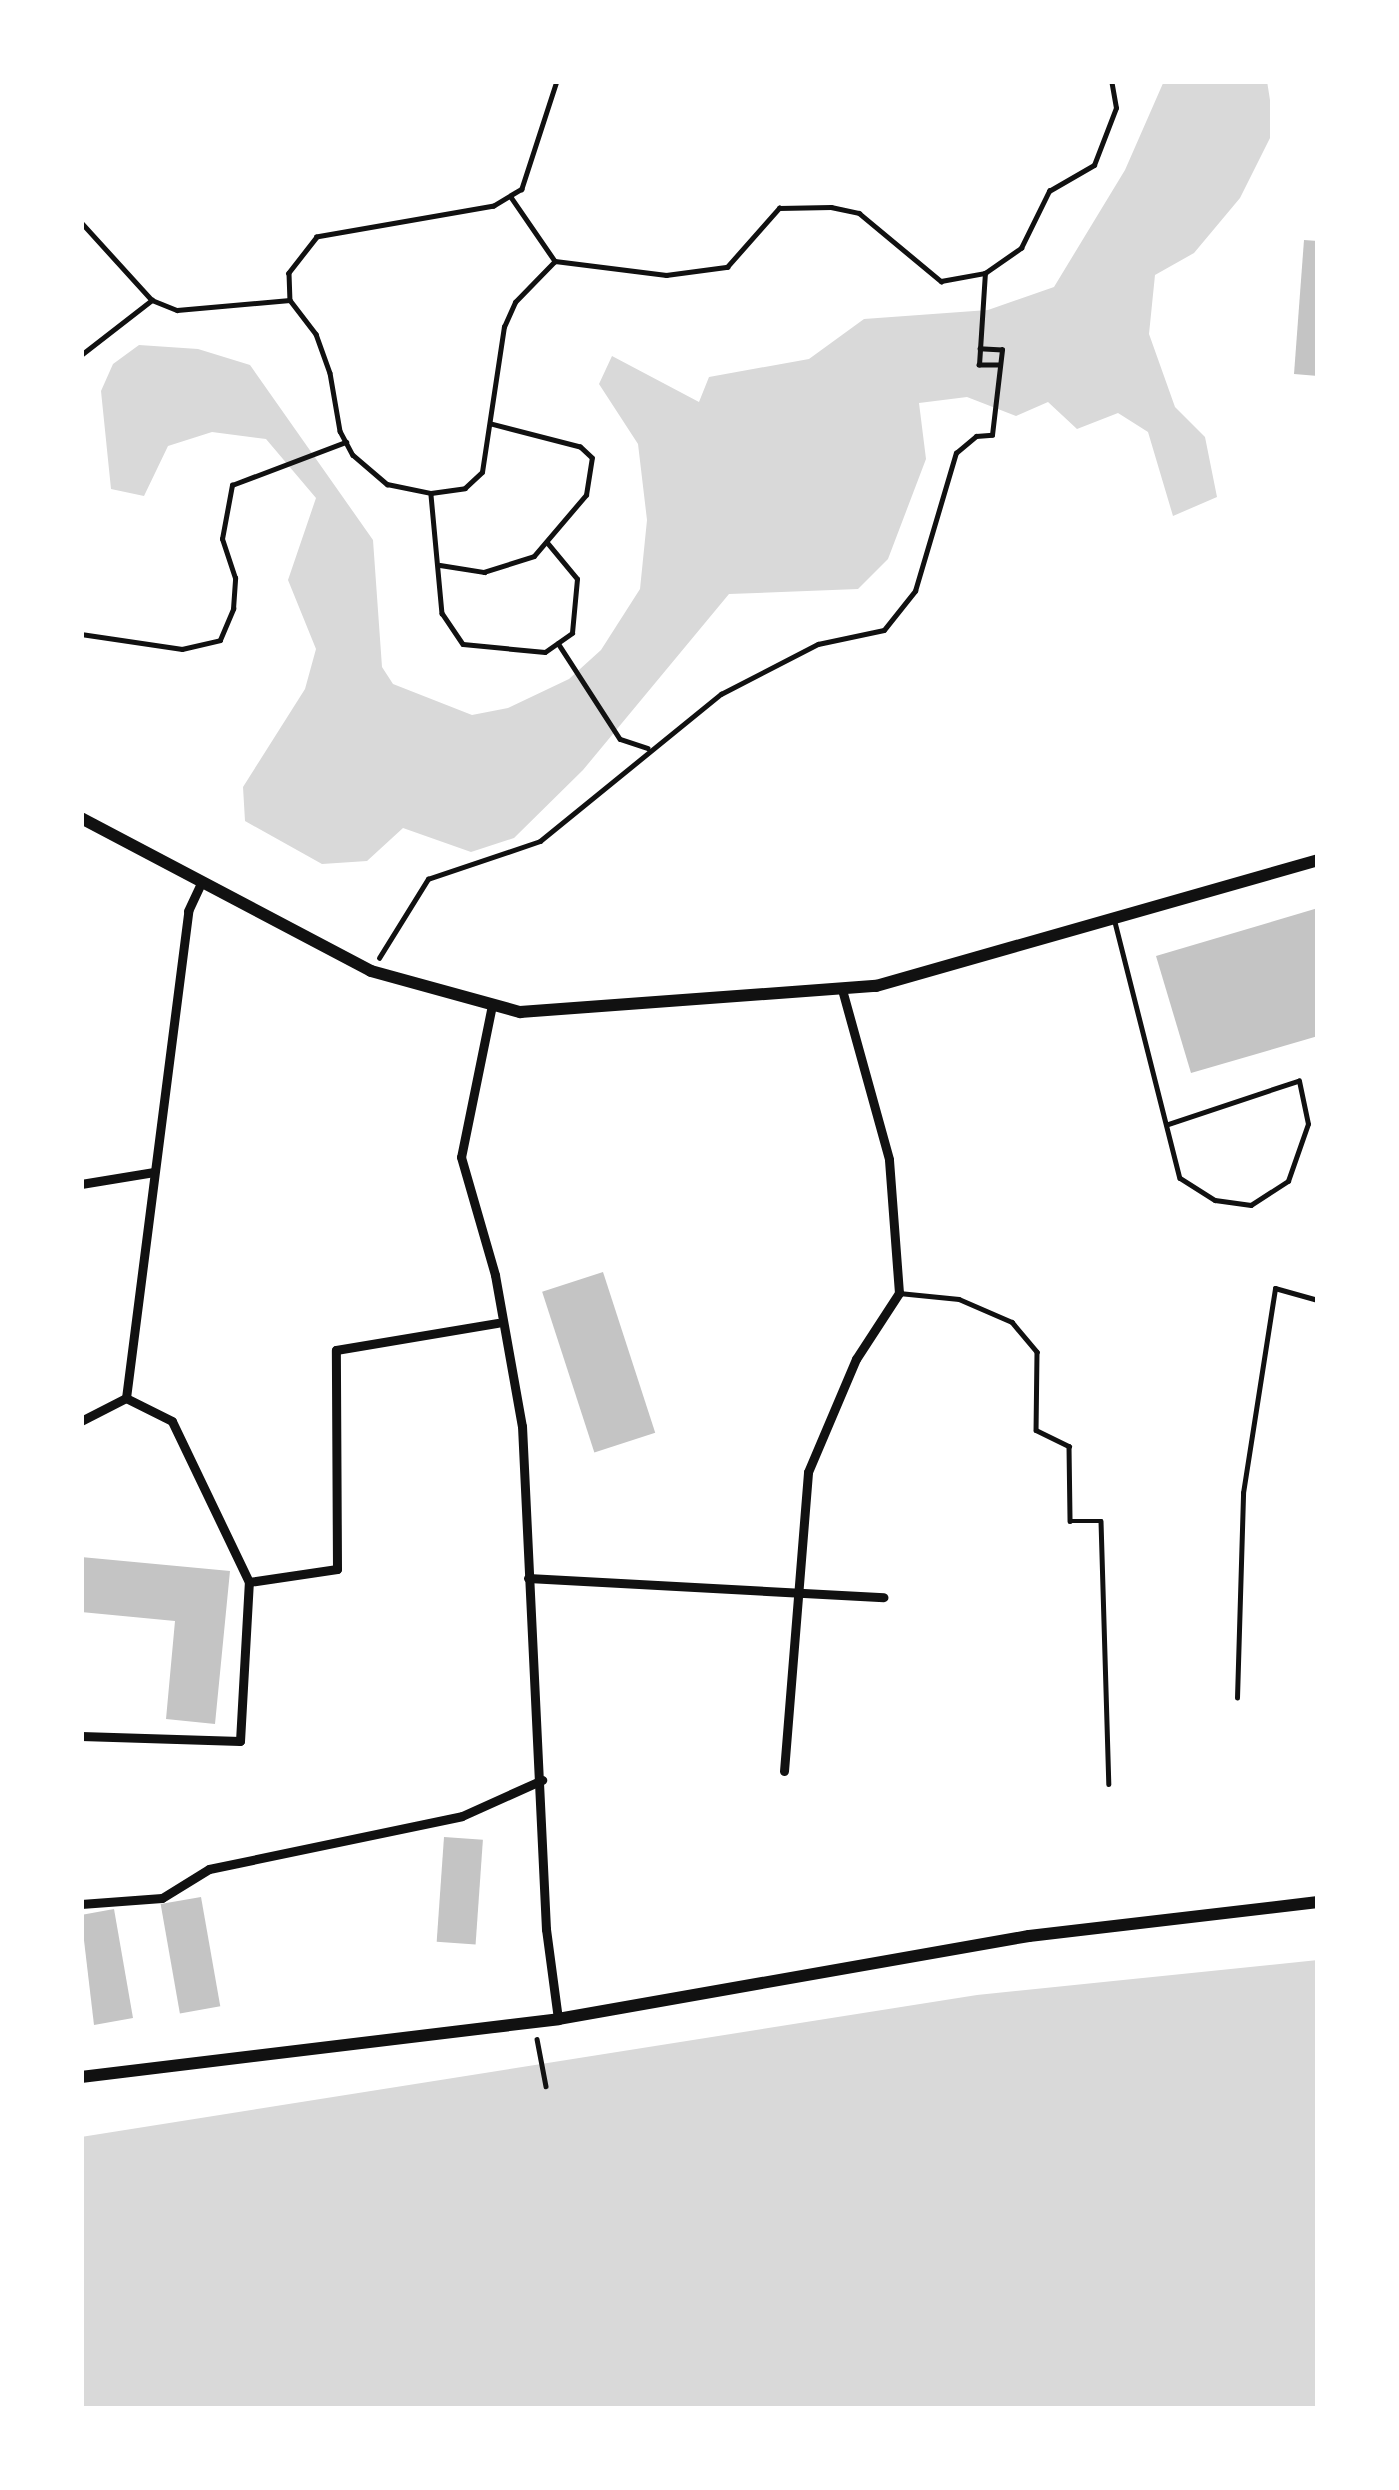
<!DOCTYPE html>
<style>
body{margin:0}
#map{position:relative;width:1399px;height:2490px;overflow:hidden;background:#fff;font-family:Figtree,sans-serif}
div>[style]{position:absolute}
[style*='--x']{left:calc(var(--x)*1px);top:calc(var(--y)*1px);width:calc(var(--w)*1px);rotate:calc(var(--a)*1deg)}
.water>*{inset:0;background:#d9d9d9}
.building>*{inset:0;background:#c4c4c4;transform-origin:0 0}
.path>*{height:4.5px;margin:-2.25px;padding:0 2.25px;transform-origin:2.25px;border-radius:2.25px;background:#111}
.service>*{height:4.5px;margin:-2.25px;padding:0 2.25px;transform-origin:2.25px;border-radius:2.25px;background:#111}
.minor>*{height:9px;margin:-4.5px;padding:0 4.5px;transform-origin:4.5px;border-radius:4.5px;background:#111}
.tertiary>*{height:12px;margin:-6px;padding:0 6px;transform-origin:6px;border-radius:6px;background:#111}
span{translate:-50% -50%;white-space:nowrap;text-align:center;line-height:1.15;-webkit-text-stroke:12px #fff;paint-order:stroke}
.frame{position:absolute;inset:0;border:84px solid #fff;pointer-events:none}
</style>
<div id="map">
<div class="water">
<div style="clip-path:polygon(1164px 81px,1267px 81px,1270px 100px,1270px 138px,1240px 198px,1194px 253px,1155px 275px,1149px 334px,1175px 407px,1205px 437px,1217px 497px,1173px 516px,1148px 432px,1118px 413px,1077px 429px,1048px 402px,1016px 416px,967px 397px,919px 403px,926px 459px,888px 559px,858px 589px,729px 594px,583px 770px,514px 838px,471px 852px,403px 828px,367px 861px,322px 864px,245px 821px,243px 787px,305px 689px,316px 649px,288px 580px,316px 498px,266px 439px,212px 432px,168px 446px,144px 496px,111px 489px,101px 391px,113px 364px,139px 345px,198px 349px,250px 365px,373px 540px,382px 667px,393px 684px,472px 715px,508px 708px,569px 679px,601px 650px,640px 589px,647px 520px,638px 444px,599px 384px,612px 356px,699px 402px,709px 377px,809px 359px,864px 319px,988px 310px,1054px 287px,1125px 170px)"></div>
<div style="clip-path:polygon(1318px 1960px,1318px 2409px,81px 2409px,81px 2137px,977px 1995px)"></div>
</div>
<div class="building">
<div style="clip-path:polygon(1304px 240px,1318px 241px,1318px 376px,1294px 374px)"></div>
<div style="clip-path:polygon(1318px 908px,1318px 1036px,1191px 1073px,1156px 956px)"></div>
<div style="left:603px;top:1272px;width:169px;height:64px;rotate:72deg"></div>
<div style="clip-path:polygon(81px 1557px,230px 1571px,215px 1724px,166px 1719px,175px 1621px,81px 1612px)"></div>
<div style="left:444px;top:1837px;width:39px;height:105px;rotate:4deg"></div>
<div style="left:201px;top:1897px;width:111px;height:41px;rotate:80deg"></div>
<div style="clip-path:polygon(114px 1909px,133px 2018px,94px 2025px,81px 1915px)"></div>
</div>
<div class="path">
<div style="--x:557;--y:81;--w:114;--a:108"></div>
<div style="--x:522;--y:189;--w:33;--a:149"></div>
<div style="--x:494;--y:206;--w:180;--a:170.1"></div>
<div style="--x:317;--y:237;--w:46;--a:127.9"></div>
<div style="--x:289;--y:273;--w:27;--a:88"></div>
<div style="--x:290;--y:300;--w:43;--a:52.6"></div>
<div style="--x:316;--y:334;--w:41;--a:70.3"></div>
<div style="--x:330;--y:373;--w:59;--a:80.2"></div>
<div style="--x:340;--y:431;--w:27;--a:62"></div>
<div style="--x:353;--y:455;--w:45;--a:40.5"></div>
<div style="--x:387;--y:484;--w:45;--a:11.6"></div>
<div style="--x:431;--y:493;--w:34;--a:-8"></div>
<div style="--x:465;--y:488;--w:23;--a:-43"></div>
<div style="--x:482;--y:472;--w:147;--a:-81.4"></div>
<div style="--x:504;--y:327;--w:27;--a:-66"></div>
<div style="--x:515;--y:302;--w:57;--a:-45.7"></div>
<div style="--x:555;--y:261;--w:112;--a:7.2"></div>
<div style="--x:666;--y:275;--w:62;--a:-7.5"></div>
<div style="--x:727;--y:267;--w:79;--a:-48.6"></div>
<div style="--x:779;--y:208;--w:52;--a:-1.1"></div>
<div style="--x:831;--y:207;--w:29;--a:12"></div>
<div style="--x:859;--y:213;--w:107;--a:39.7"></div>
<div style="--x:941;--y:281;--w:45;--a:-10.3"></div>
<div style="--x:511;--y:197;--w:78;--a:55.5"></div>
<div style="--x:81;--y:222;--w:105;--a:47.7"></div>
<div style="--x:152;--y:300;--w:27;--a:22"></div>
<div style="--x:177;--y:310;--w:113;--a:-5.1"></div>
<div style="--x:81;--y:355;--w:90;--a:-37.8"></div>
<div style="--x:1000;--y:365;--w:21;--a:180"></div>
<div style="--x:979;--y:365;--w:92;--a:-86.3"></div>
<div style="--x:985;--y:273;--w:44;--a:-34.8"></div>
<div style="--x:1021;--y:248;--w:64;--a:-63.8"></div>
<div style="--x:1049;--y:191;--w:52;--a:-30"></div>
<div style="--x:1094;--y:165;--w:61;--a:-68.9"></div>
<div style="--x:1116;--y:108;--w:27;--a:-100"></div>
<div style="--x:431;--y:495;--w:119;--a:84.7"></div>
<div style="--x:442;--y:613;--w:37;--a:56"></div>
<div style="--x:463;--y:644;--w:82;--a:5.6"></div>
<div style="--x:545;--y:652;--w:33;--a:-35"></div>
<div style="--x:572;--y:633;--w:54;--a:-84.7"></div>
<div style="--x:577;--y:579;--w:45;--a:-129.6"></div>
<div style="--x:440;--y:565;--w:45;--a:9"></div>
<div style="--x:484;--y:572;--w:52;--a:-17.7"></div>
<div style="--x:534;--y:556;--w:80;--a:-49.6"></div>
<div style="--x:586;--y:495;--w:37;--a:-81"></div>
<div style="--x:592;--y:458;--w:16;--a:-137"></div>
<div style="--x:580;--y:447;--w:92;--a:-165.5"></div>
<div style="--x:81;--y:634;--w:102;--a:8.4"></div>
<div style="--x:182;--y:649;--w:39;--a:-13"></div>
<div style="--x:220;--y:640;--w:34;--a:-67"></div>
<div style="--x:233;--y:609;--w:31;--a:-86"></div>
<div style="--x:235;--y:578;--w:41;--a:-108.4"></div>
<div style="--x:222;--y:539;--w:55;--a:-79.5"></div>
<div style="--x:232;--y:485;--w:122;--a:-20.7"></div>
<div style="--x:558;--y:643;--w:114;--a:57.1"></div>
<div style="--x:620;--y:739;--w:29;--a:18"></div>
<div style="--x:379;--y:958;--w:93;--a:-58.2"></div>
<div style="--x:428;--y:879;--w:118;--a:-18.7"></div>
<div style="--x:540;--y:841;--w:233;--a:-39.1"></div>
<div style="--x:721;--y:694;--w:109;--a:-27.3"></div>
<div style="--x:818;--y:644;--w:67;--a:-12"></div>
<div style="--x:884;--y:630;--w:50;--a:-51.5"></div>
<div style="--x:915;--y:591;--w:144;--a:-73.5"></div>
<div style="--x:956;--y:453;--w:26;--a:-40"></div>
<div style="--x:976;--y:436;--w:16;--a:-4"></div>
<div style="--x:992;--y:435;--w:86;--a:-83.3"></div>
<div style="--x:1002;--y:350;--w:22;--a:-177"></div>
<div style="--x:537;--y:2039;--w:48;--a:79.2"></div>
</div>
<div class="service">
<div style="--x:1115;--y:922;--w:264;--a:75.8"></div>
<div style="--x:1180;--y:1178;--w:41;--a:32.2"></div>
<div style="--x:1215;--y:1200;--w:36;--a:8"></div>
<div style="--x:1251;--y:1205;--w:44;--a:-33"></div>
<div style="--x:1288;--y:1181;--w:60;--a:-70.7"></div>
<div style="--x:1308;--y:1124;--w:44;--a:-101.8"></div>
<div style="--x:1299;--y:1081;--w:139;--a:161.6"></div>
<div style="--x:899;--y:1293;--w:60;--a:5.7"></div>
<div style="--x:959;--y:1299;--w:58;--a:23.5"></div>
<div style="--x:1012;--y:1322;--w:39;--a:50"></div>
<div style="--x:1037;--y:1352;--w:78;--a:90.7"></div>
<div style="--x:1036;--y:1430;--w:37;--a:26"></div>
<div style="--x:1069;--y:1446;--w:75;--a:89.2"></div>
<div style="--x:1070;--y:1521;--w:31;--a:0"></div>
<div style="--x:1101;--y:1521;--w:263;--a:88.3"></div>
<div style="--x:1237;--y:1698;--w:205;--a:-88.3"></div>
<div style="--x:1243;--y:1493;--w:207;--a:-81.1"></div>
<div style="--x:1275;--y:1288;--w:45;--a:15.6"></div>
</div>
<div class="minor">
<div style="--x:492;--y:1005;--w:155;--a:101.5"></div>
<div style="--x:461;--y:1157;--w:123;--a:73.9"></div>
<div style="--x:495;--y:1275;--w:153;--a:79.9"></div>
<div style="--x:522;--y:1426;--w:504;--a:87.27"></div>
<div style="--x:546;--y:1929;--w:91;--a:82.4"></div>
<div style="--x:81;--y:1184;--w:74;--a:-9.3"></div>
<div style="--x:126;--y:1398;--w:491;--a:-82.7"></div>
<div style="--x:188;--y:911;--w:33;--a:-65"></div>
<div style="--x:81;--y:1421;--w:51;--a:-27.1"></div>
<div style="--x:528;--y:1578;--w:356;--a:3.1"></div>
<div style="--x:249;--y:1582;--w:89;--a:-8.4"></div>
<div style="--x:337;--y:1569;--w:219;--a:-90.3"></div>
<div style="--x:336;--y:1350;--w:164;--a:-9.5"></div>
<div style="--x:81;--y:1736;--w:159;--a:1.8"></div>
<div style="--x:240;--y:1741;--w:159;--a:-86.8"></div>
<div style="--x:249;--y:1582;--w:178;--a:-115.6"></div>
<div style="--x:172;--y:1421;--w:51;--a:-153.4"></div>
<div style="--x:784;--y:1771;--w:300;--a:-85.4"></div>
<div style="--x:808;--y:1472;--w:123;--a:-67"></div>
<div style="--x:856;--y:1359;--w:79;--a:-56.9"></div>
<div style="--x:899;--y:1293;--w:134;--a:-94.3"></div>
<div style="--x:889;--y:1159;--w:176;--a:-105.5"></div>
<div style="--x:81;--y:1904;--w:81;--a:-4.2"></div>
<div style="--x:162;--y:1898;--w:55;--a:-31.7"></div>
<div style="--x:209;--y:1869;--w:258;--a:-11.8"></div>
<div style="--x:462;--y:1816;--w:88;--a:-24.2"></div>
</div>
<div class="tertiary">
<div style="--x:81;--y:818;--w:328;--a:27.8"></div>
<div style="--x:371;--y:971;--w:155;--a:15.4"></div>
<div style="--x:520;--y:1012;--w:357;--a:-4.2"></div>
<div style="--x:876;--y:986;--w:460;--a:-15.9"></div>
<div style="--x:81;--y:2077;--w:481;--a:-6.9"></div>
<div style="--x:558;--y:2019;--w:478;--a:-10"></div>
<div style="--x:1029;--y:1936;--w:291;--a:-6.7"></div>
</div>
<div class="frame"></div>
</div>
